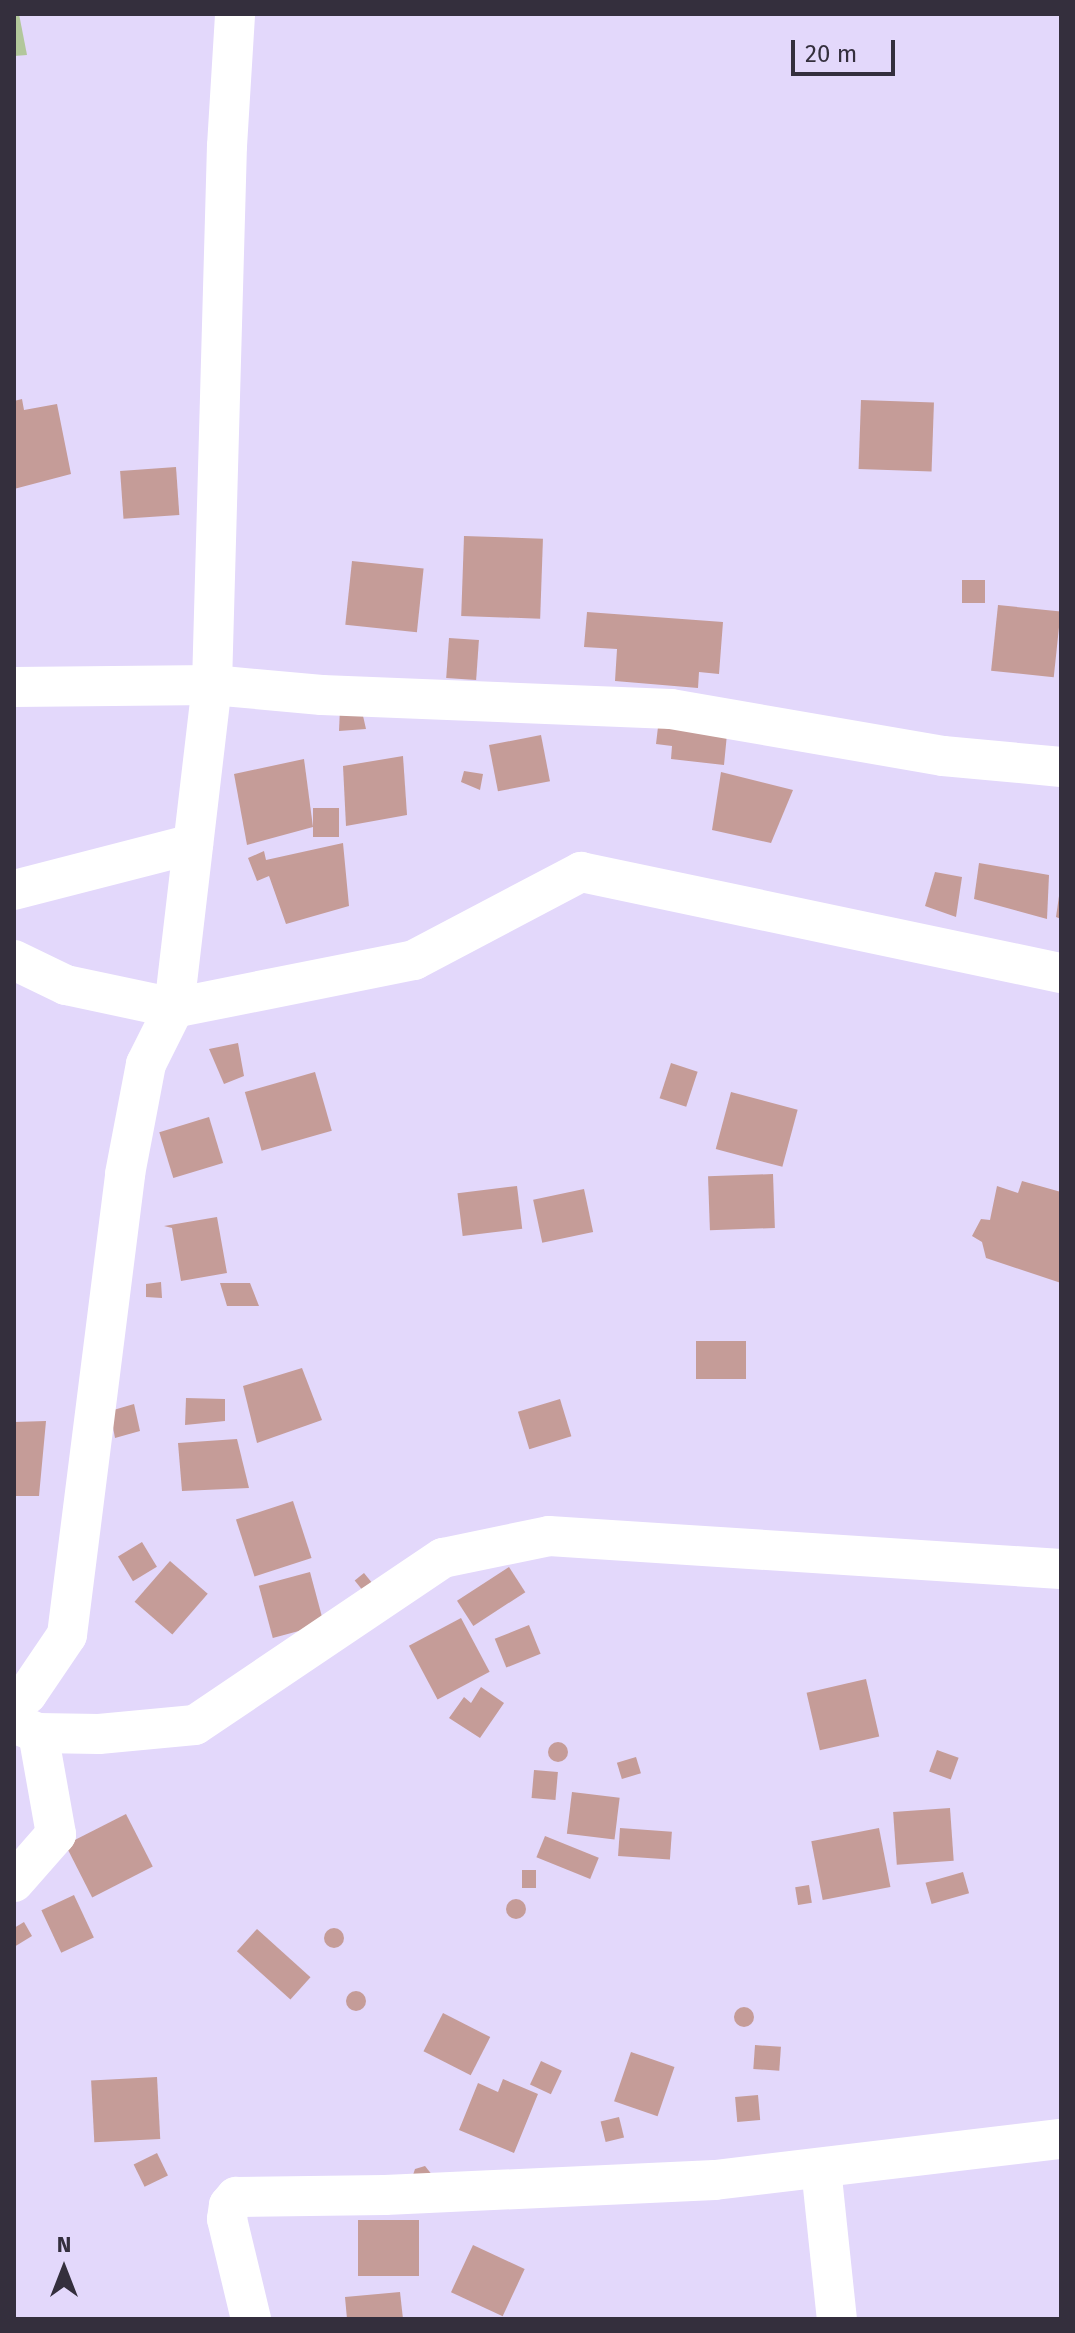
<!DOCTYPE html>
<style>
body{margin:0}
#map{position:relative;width:1075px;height:2333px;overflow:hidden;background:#e3d8fb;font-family:"Fira Sans",sans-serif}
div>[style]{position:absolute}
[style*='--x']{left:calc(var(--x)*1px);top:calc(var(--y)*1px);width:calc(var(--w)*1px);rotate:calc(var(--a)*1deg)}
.green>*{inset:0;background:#b2c79b}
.building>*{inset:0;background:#c59c98;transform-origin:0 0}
.round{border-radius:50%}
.minor>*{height:40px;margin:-20px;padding:0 20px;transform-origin:20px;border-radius:20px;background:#fff}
span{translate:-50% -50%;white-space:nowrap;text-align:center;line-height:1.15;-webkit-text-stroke:7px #e3d8fb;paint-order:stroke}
.frame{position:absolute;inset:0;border:16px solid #342f3d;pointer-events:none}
.north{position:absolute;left:24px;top:2229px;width:80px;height:80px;-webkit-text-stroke:6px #e3d8fb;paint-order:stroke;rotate:0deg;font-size:22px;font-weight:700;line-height:32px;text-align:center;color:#342f3d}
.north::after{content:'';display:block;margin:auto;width:28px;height:36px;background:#342f3d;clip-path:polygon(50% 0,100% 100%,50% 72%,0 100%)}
.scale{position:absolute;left:791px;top:40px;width:104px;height:36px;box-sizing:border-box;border:4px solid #342f3d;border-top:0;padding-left:10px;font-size:24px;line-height:28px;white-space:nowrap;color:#342f3d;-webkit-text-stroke:6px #e3d8fb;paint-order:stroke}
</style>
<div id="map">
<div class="green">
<div style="clip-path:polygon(14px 14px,19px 14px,27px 55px,14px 56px)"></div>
</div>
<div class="building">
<div style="clip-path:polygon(22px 399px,24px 410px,57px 404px,71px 474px,14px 489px,14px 401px)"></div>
<div style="left:861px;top:400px;width:73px;height:69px;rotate:2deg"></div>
<div style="left:176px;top:467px;width:48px;height:56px;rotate:86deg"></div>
<div style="left:464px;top:536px;width:79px;height:80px;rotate:2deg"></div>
<div style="left:352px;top:561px;width:72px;height:64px;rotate:6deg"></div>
<div style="left:962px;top:580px;width:23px;height:23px"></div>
<div style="left:998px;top:605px;width:63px;height:66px;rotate:6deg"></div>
<div style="clip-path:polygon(587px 612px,723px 622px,719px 674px,699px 672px,698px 688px,615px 681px,617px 649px,584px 647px)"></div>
<div style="left:449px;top:638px;width:30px;height:40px;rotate:4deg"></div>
<div style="clip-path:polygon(361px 707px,366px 729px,339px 731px,340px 708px)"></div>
<div style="clip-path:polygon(658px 727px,727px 734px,724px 765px,671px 759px,672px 746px,656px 744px)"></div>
<div style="left:541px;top:735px;width:47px;height:53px;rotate:79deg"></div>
<div style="clip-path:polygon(403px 756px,407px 815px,346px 826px,343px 766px)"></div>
<div style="clip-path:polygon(304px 759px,313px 827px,247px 845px,234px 774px)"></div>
<div style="clip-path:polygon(464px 771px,483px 774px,480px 790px,461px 782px)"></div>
<div style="clip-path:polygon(721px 772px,793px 790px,771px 843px,712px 830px)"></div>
<div style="left:313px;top:808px;width:26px;height:29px"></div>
<div style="clip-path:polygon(343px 843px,349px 906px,286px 924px,269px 876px,257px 881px,248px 858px,264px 851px,266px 860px)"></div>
<div style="clip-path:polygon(979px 863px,1049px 875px,1047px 919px,974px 899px)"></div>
<div style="clip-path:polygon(935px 872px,962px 877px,956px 917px,925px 906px)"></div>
<div style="clip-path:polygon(1059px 896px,1061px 896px,1061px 919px,1056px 917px)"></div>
<div style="clip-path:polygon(238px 1043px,244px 1076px,224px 1084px,209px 1049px)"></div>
<div style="left:671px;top:1063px;width:28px;height:37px;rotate:18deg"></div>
<div style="left:315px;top:1072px;width:61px;height:73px;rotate:74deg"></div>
<div style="left:731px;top:1092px;width:69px;height:59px;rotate:15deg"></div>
<div style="left:209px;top:1117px;width:48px;height:52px;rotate:73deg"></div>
<div style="left:773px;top:1174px;width:54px;height:65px;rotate:88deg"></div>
<div style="clip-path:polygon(1022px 1181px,1061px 1192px,1061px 1283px,986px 1258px,982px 1242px,972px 1236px,981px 1219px,990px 1220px,997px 1186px,1018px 1193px)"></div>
<div style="left:517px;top:1186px;width:43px;height:60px;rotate:83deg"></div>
<div style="left:584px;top:1189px;width:44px;height:52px;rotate:78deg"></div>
<div style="clip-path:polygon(217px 1217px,227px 1273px,181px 1281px,172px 1228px,164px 1226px)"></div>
<div style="clip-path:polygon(161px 1282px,162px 1298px,146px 1297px,146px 1284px)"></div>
<div style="clip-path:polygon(220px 1283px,250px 1283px,259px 1306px,227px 1306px)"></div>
<div style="left:696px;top:1341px;width:50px;height:38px"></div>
<div style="clip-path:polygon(302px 1368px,322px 1420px,257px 1443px,243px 1386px)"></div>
<div style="clip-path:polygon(186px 1398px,225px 1399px,225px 1421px,185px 1425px)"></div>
<div style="left:560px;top:1399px;width:39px;height:44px;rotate:73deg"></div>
<div style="clip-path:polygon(134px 1404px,140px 1431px,115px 1438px,110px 1411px)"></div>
<div style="clip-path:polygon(46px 1421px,39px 1496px,14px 1496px,14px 1422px)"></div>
<div style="clip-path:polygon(237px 1439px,249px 1488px,182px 1491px,178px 1443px)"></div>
<div style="left:293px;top:1501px;width:60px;height:60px;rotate:72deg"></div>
<div style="left:142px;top:1542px;width:29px;height:28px;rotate:59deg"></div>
<div style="left:170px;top:1561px;width:50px;height:54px;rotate:41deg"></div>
<div style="left:509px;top:1567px;width:30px;height:62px;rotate:57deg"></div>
<div style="left:310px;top:1572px;width:54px;height:53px;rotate:75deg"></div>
<div style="left:364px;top:1573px;width:21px;height:12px;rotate:51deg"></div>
<div style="left:461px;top:1618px;width:61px;height:59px;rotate:62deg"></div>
<div style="left:529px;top:1625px;width:31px;height:37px;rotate:68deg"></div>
<div style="left:866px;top:1679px;width:59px;height:61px;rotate:77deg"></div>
<div style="clip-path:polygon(481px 1687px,504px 1703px,480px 1738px,449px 1718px,464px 1697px,471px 1703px)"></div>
<div class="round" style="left:548px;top:1742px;width:20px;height:20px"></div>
<div style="left:937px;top:1750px;width:23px;height:23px;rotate:20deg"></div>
<div style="left:636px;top:1757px;width:17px;height:20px;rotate:73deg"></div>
<div style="left:534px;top:1770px;width:24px;height:28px;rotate:5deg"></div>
<div style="left:572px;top:1792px;width:48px;height:42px;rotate:7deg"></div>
<div style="left:950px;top:1808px;width:53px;height:57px;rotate:86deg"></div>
<div style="left:126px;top:1814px;width:59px;height:68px;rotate:63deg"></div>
<div style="left:620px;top:1828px;width:52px;height:28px;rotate:4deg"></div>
<div style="left:879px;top:1828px;width:60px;height:69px;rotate:79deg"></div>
<div style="left:545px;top:1836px;width:58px;height:23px;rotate:22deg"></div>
<div style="left:522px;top:1870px;width:14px;height:18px"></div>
<div style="left:963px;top:1872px;width:22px;height:39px;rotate:74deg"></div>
<div style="left:809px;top:1885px;width:18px;height:14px;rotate:81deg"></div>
<div style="left:74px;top:1895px;width:47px;height:36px;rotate:65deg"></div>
<div class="round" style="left:506px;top:1899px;width:20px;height:20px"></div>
<div style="clip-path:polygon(24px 1922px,32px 1936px,14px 1947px,14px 1928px)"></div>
<div class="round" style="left:324px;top:1928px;width:20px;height:20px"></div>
<div style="left:257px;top:1929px;width:72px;height:30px;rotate:42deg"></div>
<div class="round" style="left:346px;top:1991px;width:20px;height:20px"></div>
<div class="round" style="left:734px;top:2007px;width:20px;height:20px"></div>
<div style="left:443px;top:2013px;width:53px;height:43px;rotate:27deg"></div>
<div style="left:755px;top:2045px;width:26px;height:24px;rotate:4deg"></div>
<div style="left:631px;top:2052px;width:46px;height:52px;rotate:19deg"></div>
<div style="left:541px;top:2061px;width:23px;height:26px;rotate:25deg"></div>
<div style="left:157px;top:2077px;width:62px;height:66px;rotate:87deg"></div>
<div style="clip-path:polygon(503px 2079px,538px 2094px,514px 2153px,459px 2130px,478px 2083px,498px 2092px)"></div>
<div style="left:758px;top:2095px;width:25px;height:23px;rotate:85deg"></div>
<div style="left:619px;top:2117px;width:21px;height:19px;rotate:76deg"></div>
<div style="left:157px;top:2153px;width:25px;height:26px;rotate:64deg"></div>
<div style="clip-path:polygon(425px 2166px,433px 2176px,413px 2175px,415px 2169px)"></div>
<div style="left:358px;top:2220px;width:61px;height:56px"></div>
<div style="left:473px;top:2245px;width:57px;height:52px;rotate:25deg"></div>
<div style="clip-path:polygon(400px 2292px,403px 2319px,347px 2319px,345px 2297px)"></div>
</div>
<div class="minor">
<div style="--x:14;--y:687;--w:198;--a:-0.6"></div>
<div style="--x:212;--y:685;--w:110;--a:5.2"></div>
<div style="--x:322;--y:695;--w:349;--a:2.3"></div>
<div style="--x:671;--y:709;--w:276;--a:9.8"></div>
<div style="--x:943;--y:756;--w:119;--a:5.3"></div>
<div style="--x:14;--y:890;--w:185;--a:-14.4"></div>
<div style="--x:14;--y:960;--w:58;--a:25.7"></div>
<div style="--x:66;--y:985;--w:110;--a:12"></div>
<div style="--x:174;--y:1008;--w:245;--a:-11.3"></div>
<div style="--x:414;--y:960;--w:189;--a:-27.8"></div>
<div style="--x:581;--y:872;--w:491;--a:11.9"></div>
<div style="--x:14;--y:1703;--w:16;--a:-35"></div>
<div style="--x:27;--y:1694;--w:71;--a:-55.9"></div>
<div style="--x:67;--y:1635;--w:465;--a:-82.8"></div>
<div style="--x:125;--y:1174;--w:112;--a:-79.2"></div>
<div style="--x:146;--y:1064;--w:63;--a:-63.4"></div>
<div style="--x:174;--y:1008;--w:325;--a:-83.3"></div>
<div style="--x:212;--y:685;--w:539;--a:-88.41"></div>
<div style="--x:227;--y:146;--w:132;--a:-86.5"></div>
<div style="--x:14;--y:1723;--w:26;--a:23"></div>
<div style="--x:38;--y:1733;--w:103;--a:79.9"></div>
<div style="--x:56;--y:1834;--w:64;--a:131.2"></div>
<div style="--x:38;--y:1733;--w:61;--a:0.9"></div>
<div style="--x:99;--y:1734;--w:96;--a:-5.4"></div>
<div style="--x:195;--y:1725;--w:299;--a:-34"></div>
<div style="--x:443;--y:1558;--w:108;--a:-11.7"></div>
<div style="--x:549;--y:1536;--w:513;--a:3.69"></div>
<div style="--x:821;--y:2168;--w:152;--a:84"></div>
<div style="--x:251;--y:2319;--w:103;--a:-103.5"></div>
<div style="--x:227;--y:2219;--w:14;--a:-82"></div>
<div style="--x:229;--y:2205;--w:11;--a:-49"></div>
<div style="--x:236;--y:2197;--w:149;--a:-0.8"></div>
<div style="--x:385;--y:2195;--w:330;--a:-2.6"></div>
<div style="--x:715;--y:2180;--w:348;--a:-6.8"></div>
</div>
<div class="frame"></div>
<div class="north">N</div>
<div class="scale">20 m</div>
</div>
